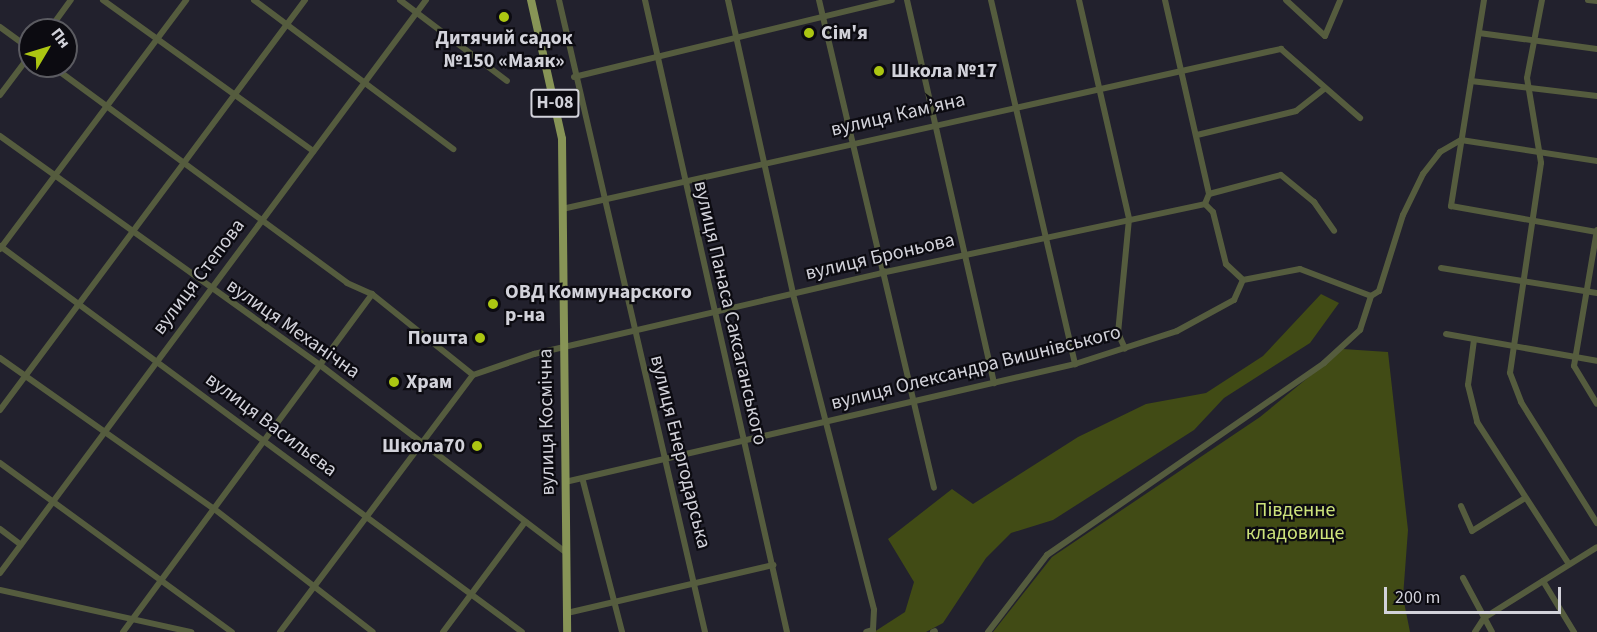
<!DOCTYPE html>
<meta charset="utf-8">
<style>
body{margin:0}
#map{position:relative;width:1597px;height:632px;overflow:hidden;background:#22212d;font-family:"Source Sans 3",sans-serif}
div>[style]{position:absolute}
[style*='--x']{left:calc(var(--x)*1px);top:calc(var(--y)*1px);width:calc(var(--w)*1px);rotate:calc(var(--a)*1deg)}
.green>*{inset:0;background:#414b15}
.minor>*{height:6px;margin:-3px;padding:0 3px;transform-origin:3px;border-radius:3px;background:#555c3e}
.major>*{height:8px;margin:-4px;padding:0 4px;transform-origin:4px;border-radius:4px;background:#879456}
.dots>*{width:16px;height:16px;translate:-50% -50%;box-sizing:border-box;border:3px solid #0c0b11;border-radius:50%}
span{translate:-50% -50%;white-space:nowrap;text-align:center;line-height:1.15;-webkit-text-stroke:4.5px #0c0b11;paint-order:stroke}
.shield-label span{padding:2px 4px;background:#0c0b11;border:2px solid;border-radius:4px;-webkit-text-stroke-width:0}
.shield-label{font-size:18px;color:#d2d2da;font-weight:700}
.poi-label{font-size:20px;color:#d2d2da;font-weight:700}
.left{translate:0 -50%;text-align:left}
.right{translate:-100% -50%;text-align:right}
.street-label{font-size:20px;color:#d2d2da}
.park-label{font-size:20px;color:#cde37b}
.north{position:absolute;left:18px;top:18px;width:60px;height:60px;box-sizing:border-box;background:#0c0b11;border:2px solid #5b5b61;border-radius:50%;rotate:52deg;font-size:16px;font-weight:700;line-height:24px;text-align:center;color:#d2d2da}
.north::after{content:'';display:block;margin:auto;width:21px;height:27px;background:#acc612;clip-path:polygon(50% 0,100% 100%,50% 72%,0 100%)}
.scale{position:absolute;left:1384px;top:587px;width:177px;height:27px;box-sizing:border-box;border:3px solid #d2d2da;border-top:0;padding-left:8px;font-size:18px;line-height:21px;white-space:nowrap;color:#d2d2da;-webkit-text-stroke:4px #0c0b11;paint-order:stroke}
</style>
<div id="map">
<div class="green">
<div style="clip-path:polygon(1321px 294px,1339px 303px,1310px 343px,1224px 398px,1194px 430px,1053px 520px,1011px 533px,986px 558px,943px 623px,926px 632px,874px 632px,905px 612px,914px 582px,888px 539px,952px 489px,973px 504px,1078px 437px,1146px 404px,1206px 393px,1263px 356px)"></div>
<div style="clip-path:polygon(1343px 349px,1388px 352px,1408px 530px,1403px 597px,1410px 632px,993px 632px,1052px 557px,1260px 417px)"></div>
</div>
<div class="minor">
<div style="--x:103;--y:0;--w:259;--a:35.7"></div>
<div style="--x:254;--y:0;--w:249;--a:36.8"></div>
<div style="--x:400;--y:0;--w:134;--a:37.1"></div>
<div style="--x:559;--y:0;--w:649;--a:76.99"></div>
<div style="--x:645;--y:0;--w:648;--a:77.34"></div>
<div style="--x:728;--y:0;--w:301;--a:77.5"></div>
<div style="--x:793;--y:294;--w:326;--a:75.6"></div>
<div style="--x:874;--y:610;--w:20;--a:93"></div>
<div style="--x:873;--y:630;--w:7;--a:164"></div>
<div style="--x:819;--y:0;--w:501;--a:76.74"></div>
<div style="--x:907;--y:0;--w:393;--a:77.2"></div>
<div style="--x:991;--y:0;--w:374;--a:77"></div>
<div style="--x:1079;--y:0;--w:225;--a:77.1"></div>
<div style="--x:1129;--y:219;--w:115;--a:95.5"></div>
<div style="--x:1118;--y:333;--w:17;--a:66"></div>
<div style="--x:1165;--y:0;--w:199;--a:77.2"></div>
<div style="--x:1209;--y:194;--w:11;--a:112"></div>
<div style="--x:1286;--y:0;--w:53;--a:42.7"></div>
<div style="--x:1325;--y:36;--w:39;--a:-67"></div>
<div style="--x:1484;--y:0;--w:209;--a:99.1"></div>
<div style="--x:1451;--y:206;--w:148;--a:10.1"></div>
<div style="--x:1542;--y:0;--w:79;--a:100.9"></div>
<div style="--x:1527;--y:78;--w:86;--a:80.6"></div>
<div style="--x:1541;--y:163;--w:212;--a:98.4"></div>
<div style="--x:1510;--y:373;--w:31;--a:69"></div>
<div style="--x:1521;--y:402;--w:143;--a:57.9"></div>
<div style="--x:1588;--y:0;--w:9;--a:6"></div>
<div style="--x:0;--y:27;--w:37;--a:36"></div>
<div style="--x:49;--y:30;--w:37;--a:-54"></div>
<div style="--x:1479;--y:33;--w:119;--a:7.7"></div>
<div style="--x:52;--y:66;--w:366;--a:36.3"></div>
<div style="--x:347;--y:283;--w:27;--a:24"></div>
<div style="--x:372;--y:294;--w:129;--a:38.7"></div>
<div style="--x:473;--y:375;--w:65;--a:-19"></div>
<div style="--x:534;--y:354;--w:356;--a:-13.1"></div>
<div style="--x:881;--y:273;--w:331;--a:-12"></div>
<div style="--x:574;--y:77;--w:327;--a:-13.6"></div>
<div style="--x:1471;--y:81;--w:127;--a:6.8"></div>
<div style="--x:0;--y:95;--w:50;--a:-53.1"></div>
<div style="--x:1197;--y:135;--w:102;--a:-13.6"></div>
<div style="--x:1296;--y:111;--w:37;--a:-38"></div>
<div style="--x:0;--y:136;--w:393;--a:35.6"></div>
<div style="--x:320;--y:365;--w:307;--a:37.3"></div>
<div style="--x:1461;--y:140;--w:138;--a:8.8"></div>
<div style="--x:1209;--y:194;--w:74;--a:-14.8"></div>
<div style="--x:1281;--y:175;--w:43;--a:39.3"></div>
<div style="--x:1314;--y:202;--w:35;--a:55"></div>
<div style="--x:1205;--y:204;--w:11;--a:45"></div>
<div style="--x:1213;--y:212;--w:54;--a:76"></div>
<div style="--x:1226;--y:264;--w:23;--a:43"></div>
<div style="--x:562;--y:209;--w:737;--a:-12.55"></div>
<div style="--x:1281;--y:49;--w:105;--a:41.1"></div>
<div style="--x:1597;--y:230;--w:138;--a:99.6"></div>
<div style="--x:1574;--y:366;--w:44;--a:58.8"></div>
<div style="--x:0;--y:246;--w:649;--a:36.48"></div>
<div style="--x:0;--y:249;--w:311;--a:-53.2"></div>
<div style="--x:1441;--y:268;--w:158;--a:9.1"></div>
<div style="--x:1243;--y:280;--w:58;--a:-10.9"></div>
<div style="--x:1300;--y:269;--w:76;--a:20.8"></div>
<div style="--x:1371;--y:296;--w:9;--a:-32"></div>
<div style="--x:1379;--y:291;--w:80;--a:-72.5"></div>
<div style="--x:1403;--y:215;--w:46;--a:-64"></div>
<div style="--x:1423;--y:174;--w:28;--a:-52"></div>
<div style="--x:1440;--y:152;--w:24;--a:-30"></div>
<div style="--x:1446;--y:334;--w:153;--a:10.1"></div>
<div style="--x:1474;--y:340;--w:45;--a:97.6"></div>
<div style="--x:1468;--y:385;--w:38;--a:76"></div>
<div style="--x:1477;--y:422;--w:169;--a:57.1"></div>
<div style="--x:0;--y:358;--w:261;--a:35.2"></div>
<div style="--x:213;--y:508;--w:202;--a:37.8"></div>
<div style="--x:0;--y:410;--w:511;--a:-53.35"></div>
<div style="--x:0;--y:463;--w:287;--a:36.1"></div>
<div style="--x:583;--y:481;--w:156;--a:75.5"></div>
<div style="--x:565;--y:482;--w:523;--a:-13.03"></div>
<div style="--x:1075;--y:364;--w:107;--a:-17.9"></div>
<div style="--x:1177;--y:331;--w:65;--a:-28.5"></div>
<div style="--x:1234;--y:300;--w:22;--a:-66"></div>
<div style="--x:1461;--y:506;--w:27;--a:66"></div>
<div style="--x:1472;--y:531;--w:62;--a:-31.9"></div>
<div style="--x:0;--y:529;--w:26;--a:37"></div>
<div style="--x:0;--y:573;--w:714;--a:-53.37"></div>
<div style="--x:1463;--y:578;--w:61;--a:61.8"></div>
<div style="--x:1543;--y:581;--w:60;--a:58.7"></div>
<div style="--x:0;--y:590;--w:196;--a:12.4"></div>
<div style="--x:567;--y:613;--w:212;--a:-13.1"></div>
<div style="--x:123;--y:632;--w:420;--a:-53.6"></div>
<div style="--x:280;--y:632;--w:321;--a:-53.1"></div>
<div style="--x:443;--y:632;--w:137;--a:-53.3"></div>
<div style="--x:933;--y:632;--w:2;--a:-27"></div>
<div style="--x:988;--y:632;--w:97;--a:-52.5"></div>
<div style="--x:1047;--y:555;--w:337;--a:-34.7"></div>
<div style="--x:1324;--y:363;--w:49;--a:-42.5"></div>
<div style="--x:1360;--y:330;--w:36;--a:-72"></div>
<div style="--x:1475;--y:632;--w:17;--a:-57"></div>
<div style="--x:1484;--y:618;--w:133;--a:-32.1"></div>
</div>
<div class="major">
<div style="--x:531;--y:0;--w:142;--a:77.4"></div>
<div style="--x:562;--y:139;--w:493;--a:89.4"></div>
</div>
<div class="dots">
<div style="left:504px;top:17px;background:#acc612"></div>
<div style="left:809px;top:33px;background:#acc612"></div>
<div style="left:879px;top:71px;background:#acc612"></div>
<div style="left:493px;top:304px;background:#acc612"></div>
<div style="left:480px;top:338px;background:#acc612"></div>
<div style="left:394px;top:382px;background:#acc612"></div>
<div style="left:477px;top:446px;background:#acc612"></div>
</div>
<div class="shield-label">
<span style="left:555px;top:103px">Н-08</span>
</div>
<div class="poi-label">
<span class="left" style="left:821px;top:33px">Сім'я</span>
<span style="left:504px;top:50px">Дитячий садок<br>№150 «Маяк»</span>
<span class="left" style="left:891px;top:71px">Школа №17</span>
<span class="left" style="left:505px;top:304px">ОВД Коммунарского<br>р-на</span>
<span class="right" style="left:468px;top:338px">Пошта</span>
<span class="left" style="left:406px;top:382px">Храм</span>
<span class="right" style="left:465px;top:446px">Школа70</span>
</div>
<div class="street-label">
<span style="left:898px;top:115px;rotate:-13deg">вулиця Кам’яна</span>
<span style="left:880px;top:257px;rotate:-13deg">вулиця Броньова</span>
<span style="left:199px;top:277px;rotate:-53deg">вулиця Степова</span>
<span style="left:730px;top:313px;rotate:77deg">вулиця Панаса Саксаганського</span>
<span style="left:293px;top:329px;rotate:35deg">вулиця Механічна</span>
<span style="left:976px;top:368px;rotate:-14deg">вулиця Олександра Вишнівського</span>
<span style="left:547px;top:422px;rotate:-91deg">вулиця Космічна</span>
<span style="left:271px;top:425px;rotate:37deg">вулиця Васильєва</span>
<span style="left:680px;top:452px;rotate:76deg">вулиця Енергодарська</span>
</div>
<div class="park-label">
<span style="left:1295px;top:522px">Південне<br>кладовище</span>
</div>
<div class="north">Пн</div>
<div class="scale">200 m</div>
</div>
